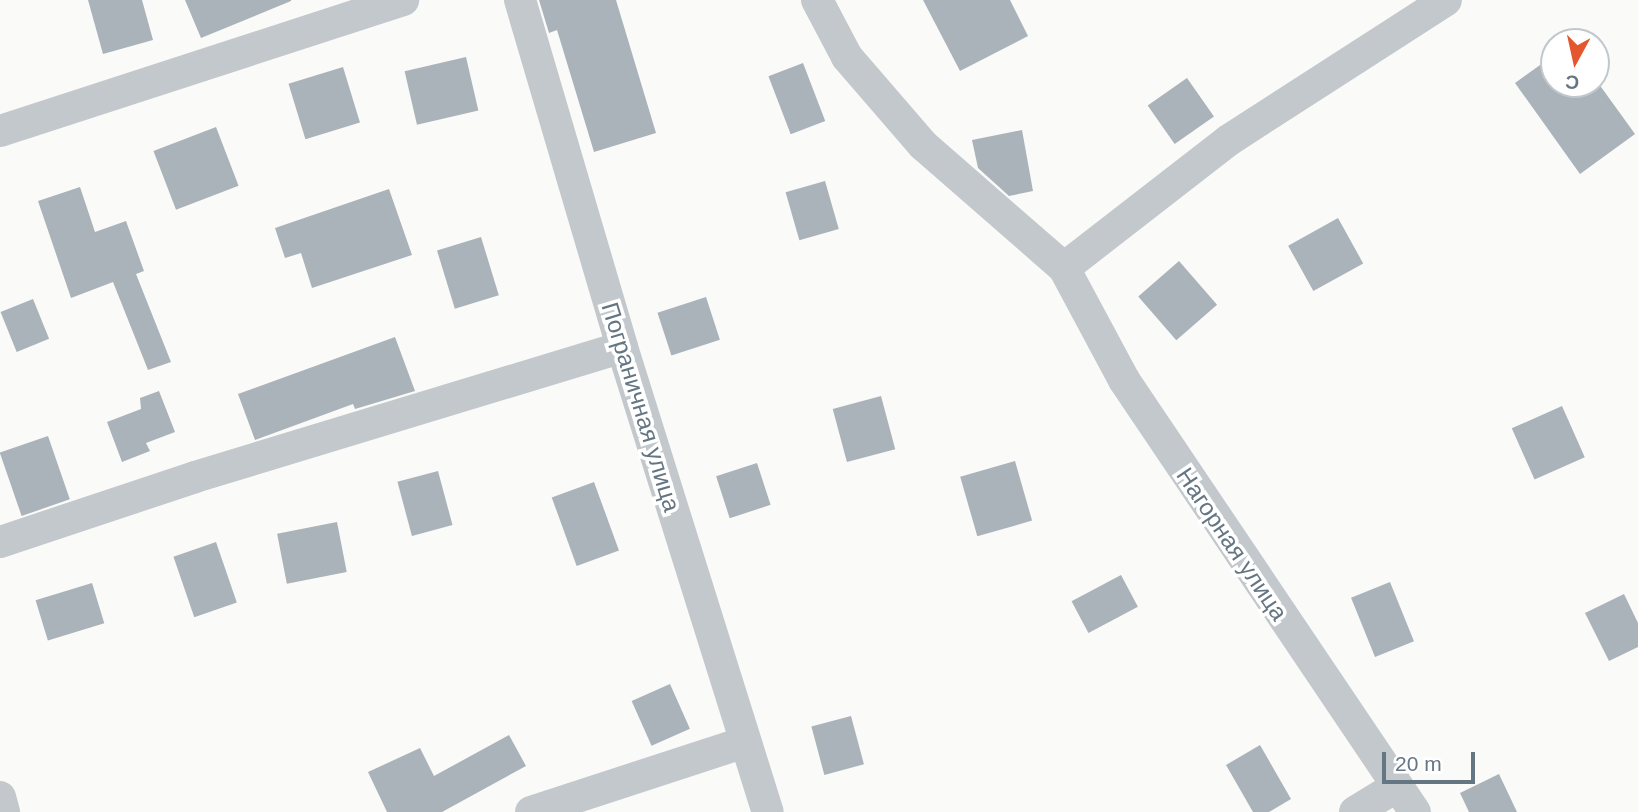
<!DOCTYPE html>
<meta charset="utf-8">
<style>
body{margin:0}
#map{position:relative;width:1638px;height:812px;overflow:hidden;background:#fafaf8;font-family:Helvetica,sans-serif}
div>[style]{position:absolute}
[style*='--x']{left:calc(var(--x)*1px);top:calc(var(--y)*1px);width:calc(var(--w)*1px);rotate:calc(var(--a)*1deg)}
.building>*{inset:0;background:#aab3b9;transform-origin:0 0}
.minor>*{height:32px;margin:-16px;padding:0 16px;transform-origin:16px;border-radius:16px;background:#c3c8cc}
span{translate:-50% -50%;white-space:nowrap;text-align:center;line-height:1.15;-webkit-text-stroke:7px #fff;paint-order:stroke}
.street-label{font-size:24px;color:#657683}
.north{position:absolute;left:1540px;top:28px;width:70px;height:70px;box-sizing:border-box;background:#fff;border:2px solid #c1c8cd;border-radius:50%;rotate:188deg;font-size:19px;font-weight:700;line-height:28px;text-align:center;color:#657683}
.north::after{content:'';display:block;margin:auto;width:24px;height:32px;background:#e4572e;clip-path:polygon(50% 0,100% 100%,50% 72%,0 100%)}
.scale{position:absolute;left:1382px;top:752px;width:93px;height:32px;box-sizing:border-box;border:4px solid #657683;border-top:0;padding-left:9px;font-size:21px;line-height:24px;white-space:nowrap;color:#657683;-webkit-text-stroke:5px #fff;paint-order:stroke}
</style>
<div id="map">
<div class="building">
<div style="clip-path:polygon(88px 0,142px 0,153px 40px,103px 54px)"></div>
<div style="clip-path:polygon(185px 0,291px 0,291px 1px,201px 38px)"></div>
<div style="clip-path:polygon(539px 0,616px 0,656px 133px,594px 152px,557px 30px,549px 33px)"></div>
<div style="clip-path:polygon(923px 0,1010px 0,1028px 36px,960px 71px)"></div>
<div style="clip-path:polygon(1554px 55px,1554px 84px,1596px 84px,1596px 80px,1635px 134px,1580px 174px,1515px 83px)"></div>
<div style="left:466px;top:57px;width:55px;height:63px;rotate:77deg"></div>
<div style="left:803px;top:63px;width:62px;height:37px;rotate:69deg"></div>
<div style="left:343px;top:67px;width:58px;height:57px;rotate:73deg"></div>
<div style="left:1187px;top:78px;width:47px;height:48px;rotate:55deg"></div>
<div style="left:216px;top:127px;width:63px;height:67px;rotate:69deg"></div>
<div style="clip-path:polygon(1022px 130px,1033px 191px,1009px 196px,978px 168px,972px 140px)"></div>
<div style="left:825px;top:181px;width:50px;height:41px;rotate:74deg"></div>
<div style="clip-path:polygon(80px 187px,95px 232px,126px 221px,144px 271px,136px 274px,171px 362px,148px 370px,113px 282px,71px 298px,38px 201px)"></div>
<div style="clip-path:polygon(389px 189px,412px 255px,312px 288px,301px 253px,285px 258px,275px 228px)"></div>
<div style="left:1338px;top:218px;width:52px;height:57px;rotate:61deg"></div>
<div style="left:481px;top:237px;width:61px;height:46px;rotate:73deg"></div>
<div style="left:1179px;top:261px;width:58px;height:54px;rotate:49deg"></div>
<div style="left:706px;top:297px;width:45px;height:51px;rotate:72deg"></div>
<div style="left:33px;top:299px;width:43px;height:35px;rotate:68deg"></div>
<div style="clip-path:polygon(395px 337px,415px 391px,355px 409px,353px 404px,255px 440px,238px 394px)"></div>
<div style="clip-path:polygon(159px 391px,175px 432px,146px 443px,150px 451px,122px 462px,107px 422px,141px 409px,140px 398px)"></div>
<div style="left:881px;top:396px;width:55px;height:50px;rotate:75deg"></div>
<div style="left:1562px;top:406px;width:56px;height:55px;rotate:66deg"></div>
<div style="left:48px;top:436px;width:67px;height:51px;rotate:71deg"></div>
<div style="left:1015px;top:461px;width:62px;height:57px;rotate:74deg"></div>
<div style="left:757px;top:463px;width:44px;height:43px;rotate:72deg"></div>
<div style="left:438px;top:471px;width:56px;height:42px;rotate:75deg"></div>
<div style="left:594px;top:482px;width:73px;height:45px;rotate:70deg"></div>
<div style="left:337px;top:522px;width:51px;height:61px;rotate:79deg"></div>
<div style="left:216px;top:542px;width:64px;height:45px;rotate:71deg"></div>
<div style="left:1121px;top:575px;width:36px;height:56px;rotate:62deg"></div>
<div style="left:1390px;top:582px;width:64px;height:42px;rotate:68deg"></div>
<div style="left:92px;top:583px;width:42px;height:59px;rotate:73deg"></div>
<div style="clip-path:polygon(1624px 594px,1638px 623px,1638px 647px,1609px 661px,1585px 613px)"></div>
<div style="left:670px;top:684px;width:49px;height:42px;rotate:66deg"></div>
<div style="left:851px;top:716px;width:50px;height:41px;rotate:75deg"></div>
<div style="clip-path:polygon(509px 735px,526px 766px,442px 812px,387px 812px,368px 772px,420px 748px,434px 776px)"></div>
<div style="clip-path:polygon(1260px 745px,1291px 799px,1269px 812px,1253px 812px,1226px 765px)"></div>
<div style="clip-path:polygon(1499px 774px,1517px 812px,1469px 812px,1460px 793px)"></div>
</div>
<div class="minor">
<div style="--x:520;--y:0;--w:362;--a:73.6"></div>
<div style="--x:622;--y:347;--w:487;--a:72.6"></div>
<div style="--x:817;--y:0;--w:64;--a:62.2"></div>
<div style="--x:847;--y:57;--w:116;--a:49.2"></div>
<div style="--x:923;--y:145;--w:187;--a:41.1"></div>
<div style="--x:1064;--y:268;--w:127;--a:61.8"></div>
<div style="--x:1124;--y:380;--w:521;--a:56.04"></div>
<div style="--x:0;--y:131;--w:424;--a:-18"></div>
<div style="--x:1064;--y:268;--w:209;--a:-37.8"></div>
<div style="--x:1229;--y:140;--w:258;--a:-32.8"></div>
<div style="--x:0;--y:542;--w:206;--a:-18.4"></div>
<div style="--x:195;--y:477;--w:446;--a:-16.9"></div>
<div style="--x:0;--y:797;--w:16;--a:75"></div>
<div style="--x:531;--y:812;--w:225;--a:-18.1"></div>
<div style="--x:1355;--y:812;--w:48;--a:-31.4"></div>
</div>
<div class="street-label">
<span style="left:641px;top:407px;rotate:73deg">Пограничная улица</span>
<span style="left:1232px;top:544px;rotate:56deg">Нагорная улица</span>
</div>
<div class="north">С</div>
<div class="scale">20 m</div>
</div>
